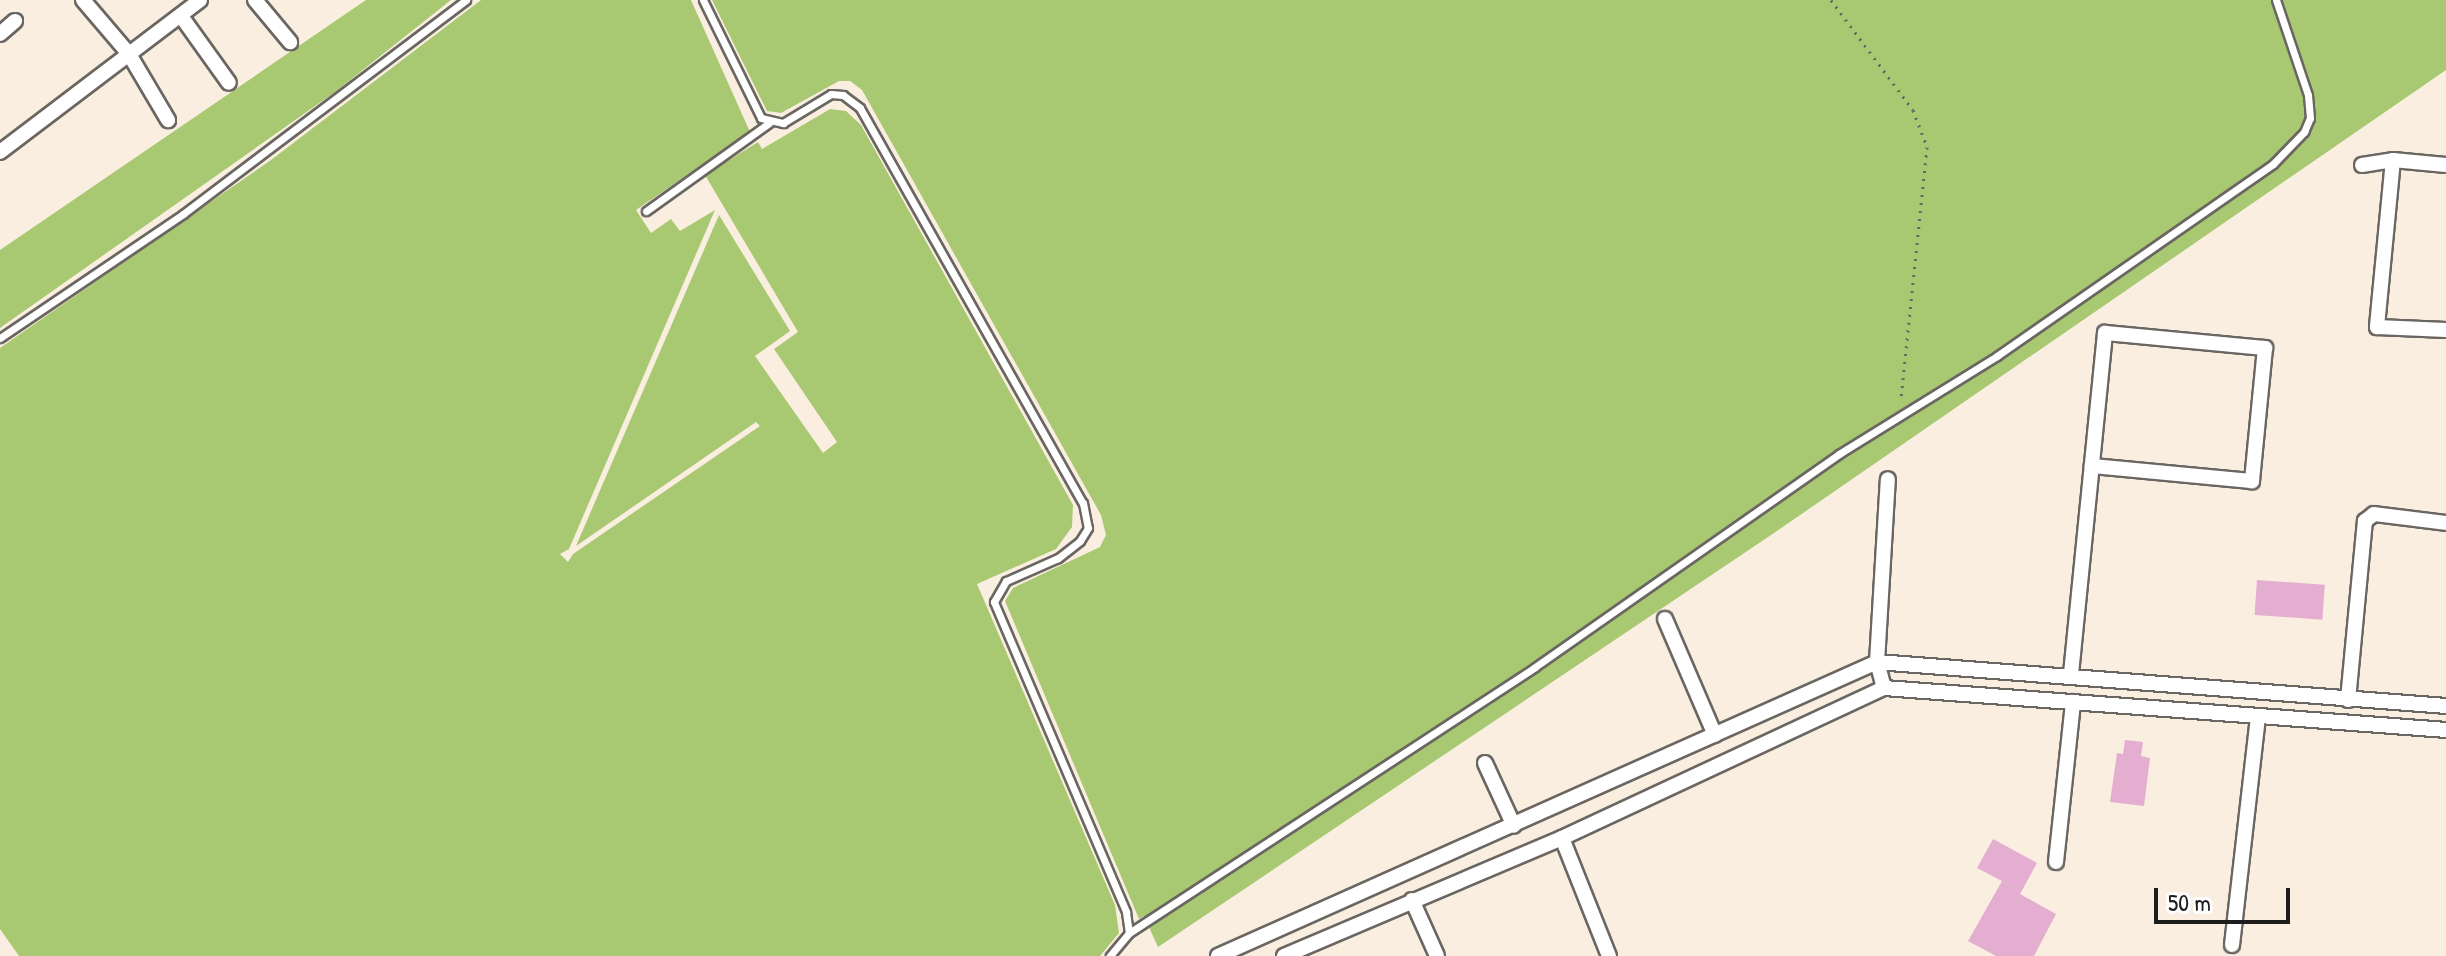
<!DOCTYPE html>
<style>
body{margin:0}
#map{position:relative;width:2446px;height:956px;overflow:hidden;background:#faeee0;font-family:"Patrick Hand",sans-serif}
div>[style]{position:absolute}
[style*='--x']{left:calc(var(--x)*1px);top:calc(var(--y)*1px);width:calc(var(--w)*1px);rotate:calc(var(--a)*1deg)}
.green>*{inset:0;background:#a8c972}
.building>*{inset:0;background:#e4aed0;transform-origin:0 0}
.path>*{height:3px;margin-top:-1.5px;transform-origin:0;background:repeating-linear-gradient(90deg,#6a6661 0 2px,transparent 0 8px)}
.roads{filter:drop-shadow(2px 0 #6a6661) drop-shadow(-2px 0 #6a6661) drop-shadow(0 2px #6a6661) drop-shadow(0 -2px #6a6661)}
.lane>*{height:7px;margin:-3.5px;padding:0 3.5px;transform-origin:3.5px;border-radius:3.5px;background:#fff}
.street>*{height:14px;margin:-7px;padding:0 7px;transform-origin:7px;border-radius:7px;background:#fff}
span{translate:-50% -50%;white-space:nowrap;text-align:center;line-height:1.15;-webkit-text-stroke:7px #fff;paint-order:stroke}
.scale{position:absolute;left:2154px;top:888px;width:136px;height:36px;box-sizing:border-box;border:4px solid #1c1c1c;border-top:0;padding-left:10px;font-size:24px;line-height:28px;white-space:nowrap;color:#1c1c1c;-webkit-text-stroke:6px #fff;paint-order:stroke}
</style>
<div id="map">
<div class="green">
<div style="clip-path:polygon(366px 0,451px 0,335px 92px,0 328px,0 250px)"></div>
<div style="clip-path:polygon(481px 0,691px 0,750px 132px,636px 210px,651px 233px,671px 219px,680px 231px,715px 210px,569px 549px,560px 554px,568px 562px,573px 554px,760px 426px,756px 422px,576px 546px,719px 215px,790px 331px,755px 356px,823px 453px,837px 442px,774px 349px,798px 332px,705px 175px,758px 142px,762px 149px,830px 109px,846px 111px,861px 125px,1073px 505px,1072px 527px,1056px 549px,977px 584px,1115px 905px,1119px 933px,1100px 956px,19px 956px,0 929px,0 348px,271px 160px)"></div>
<div style="clip-path:polygon(712px 0,2446px 0,2446px 70px,1774px 533px,1158px 947px,1144px 916px,1139px 919px,1005px 601px,1013px 588px,1100px 547px,1106px 535px,1101px 515px,862px 90px,850px 81px,839px 81px,781px 113px,767px 111px)"></div>
</div>
<div class="building">
<div style="left:2257px;top:580px;width:68px;height:35px;rotate:4deg"></div>
<div style="clip-path:polygon(2125px 740px,2143px 742px,2141px 756px,2150px 758px,2144px 806px,2110px 802px,2117px 753px,2123px 754px)"></div>
<div style="clip-path:polygon(1993px 839px,2037px 863px,2020px 894px,2056px 914px,2034px 956px,1996px 956px,1968px 941px,2002px 881px,1977px 868px)"></div>
</div>
<div class="path">
<div style="--x:1831;--y:0;--w:137;--a:53.3"></div>
<div style="--x:1913;--y:110;--w:40;--a:69"></div>
<div style="--x:1927;--y:147;--w:254;--a:95.9"></div>
</div>
<div class="roads">
<div class="lane">
<div style="--x:703;--y:0;--w:131;--a:63.8"></div>
<div style="--x:761;--y:118;--w:23;--a:13"></div>
<div style="--x:783;--y:123;--w:56;--a:-31.1"></div>
<div style="--x:831;--y:94;--w:12;--a:5"></div>
<div style="--x:843;--y:95;--w:21;--a:37"></div>
<div style="--x:860;--y:108;--w:454;--a:60.6"></div>
<div style="--x:1083;--y:503;--w:25;--a:79"></div>
<div style="--x:1088;--y:528;--w:15;--a:122"></div>
<div style="--x:1080;--y:541;--w:28;--a:142"></div>
<div style="--x:1058;--y:558;--w:57;--a:156.1"></div>
<div style="--x:1006;--y:581;--w:24;--a:120"></div>
<div style="--x:994;--y:602;--w:337;--a:66.9"></div>
<div style="--x:1126;--y:912;--w:21;--a:82"></div>
<div style="--x:1129;--y:933;--w:30;--a:130"></div>
<div style="--x:646;--y:211;--w:151;--a:-35.6"></div>
<div style="--x:0;--y:338;--w:221;--a:-34.1"></div>
<div style="--x:183;--y:214;--w:355;--a:-37.1"></div>
<div style="--x:1129;--y:933;--w:485;--a:-33.2"></div>
<div style="--x:1535;--y:667;--w:371;--a:-35"></div>
<div style="--x:1839;--y:454;--w:186;--a:-31.8"></div>
<div style="--x:1997;--y:356;--w:336;--a:-34.8"></div>
<div style="--x:2273;--y:164;--w:45;--a:-45.9"></div>
<div style="--x:2304;--y:132;--w:15;--a:-67"></div>
<div style="--x:2310;--y:118;--w:23;--a:-95"></div>
<div style="--x:2308;--y:95;--w:100;--a:-108.6"></div>
</div>
<div class="street">
<div style="--x:83;--y:0;--w:71;--a:49.6"></div>
<div style="--x:129;--y:54;--w:77;--a:59.4"></div>
<div style="--x:255;--y:0;--w:55;--a:50.2"></div>
<div style="--x:181;--y:16;--w:82;--a:54.4"></div>
<div style="--x:0;--y:34;--w:20;--a:-41"></div>
<div style="--x:0;--y:152;--w:251;--a:-37.2"></div>
<div style="--x:2393;--y:160;--w:168;--a:95.5"></div>
<div style="--x:2377;--y:327;--w:69;--a:2.5"></div>
<div style="--x:2362;--y:165;--w:31;--a:-9"></div>
<div style="--x:2393;--y:160;--w:53;--a:5.4"></div>
<div style="--x:1665;--y:619;--w:126;--a:66.7"></div>
<div style="--x:2071;--y:674;--w:343;--a:-84.3"></div>
<div style="--x:2105;--y:333;--w:161;--a:5.4"></div>
<div style="--x:2265;--y:348;--w:134;--a:95.6"></div>
<div style="--x:2252;--y:481;--w:161;--a:-174.6"></div>
<div style="--x:1884;--y:688;--w:27;--a:-105"></div>
<div style="--x:1877;--y:662;--w:183;--a:-86.6"></div>
<div style="--x:2348;--y:700;--w:180;--a:-84.6"></div>
<div style="--x:2365;--y:521;--w:11;--a:-38"></div>
<div style="--x:2374;--y:514;--w:73;--a:7.1"></div>
<div style="--x:1485;--y:763;--w:69;--a:65.3"></div>
<div style="--x:1562;--y:838;--w:127;--a:68.3"></div>
<div style="--x:2056;--y:862;--w:161;--a:-83.9"></div>
<div style="--x:1412;--y:900;--w:61;--a:65.9"></div>
<div style="--x:2232;--y:945;--w:230;--a:-83.5"></div>
<div style="--x:1218;--y:956;--w:722;--a:-24.04"></div>
<div style="--x:1877;--y:662;--w:571;--a:4.42"></div>
<div style="--x:1284;--y:956;--w:302;--a:-23"></div>
<div style="--x:1562;--y:838;--w:355;--a:-25"></div>
<div style="--x:1884;--y:688;--w:564;--a:4.27"></div>
</div>
</div>
<div class="scale">50 m</div>
</div>
